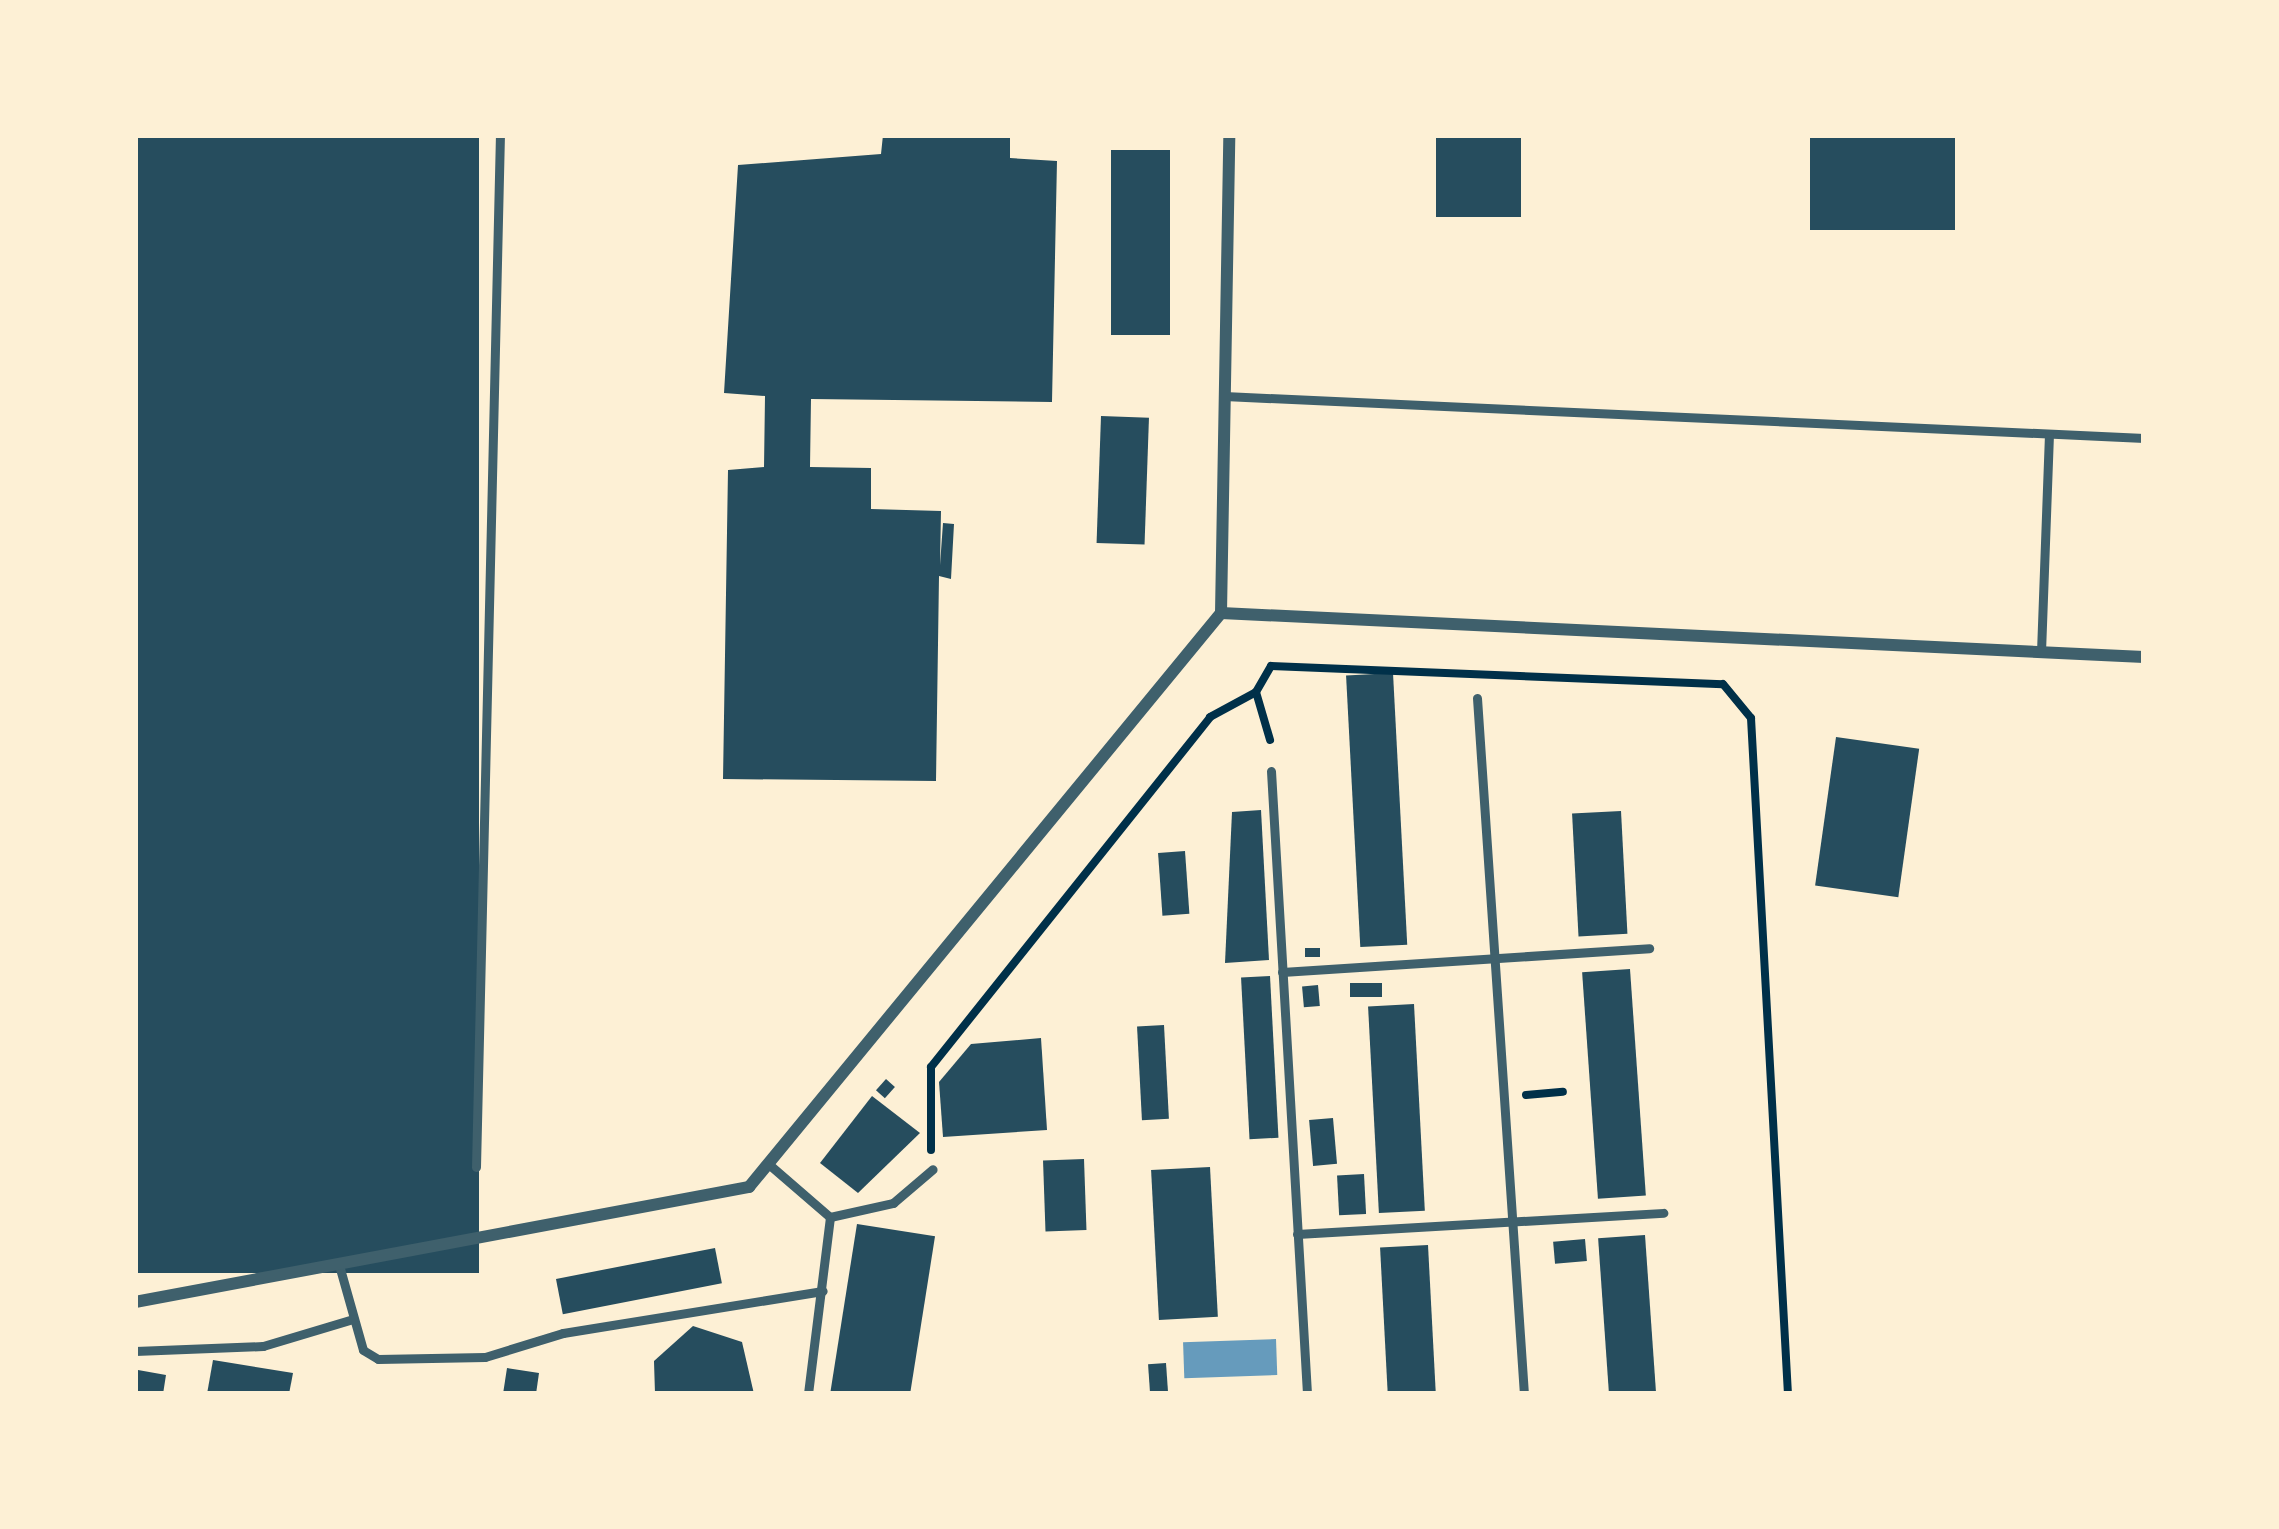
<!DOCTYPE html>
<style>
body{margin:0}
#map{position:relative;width:2279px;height:1529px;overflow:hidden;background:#fdf0d5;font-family:Figtree,sans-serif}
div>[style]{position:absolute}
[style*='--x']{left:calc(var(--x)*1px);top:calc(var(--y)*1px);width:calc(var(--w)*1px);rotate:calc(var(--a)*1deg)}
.water>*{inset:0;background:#669bbc;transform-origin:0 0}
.building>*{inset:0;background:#264d5e;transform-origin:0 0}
.path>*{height:8px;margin:-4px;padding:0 4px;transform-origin:4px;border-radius:4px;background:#003049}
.service>*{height:9px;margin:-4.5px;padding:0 4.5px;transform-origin:4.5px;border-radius:4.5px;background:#3f606c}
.minor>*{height:12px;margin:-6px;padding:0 6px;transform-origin:6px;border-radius:6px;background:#3f606c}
span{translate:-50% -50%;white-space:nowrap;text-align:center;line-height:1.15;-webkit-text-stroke:10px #fdf0d5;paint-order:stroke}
.frame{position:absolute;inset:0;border:138px solid #fdf0d5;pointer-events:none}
</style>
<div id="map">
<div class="water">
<div style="left:1276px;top:1339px;width:36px;height:93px;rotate:88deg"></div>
</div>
<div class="building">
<div style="left:135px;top:135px;width:344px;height:1138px"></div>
<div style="clip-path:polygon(883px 135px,1010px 135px,1010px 158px,1057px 161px,1052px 402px,811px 399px,810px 467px,871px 468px,871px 509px,941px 511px,940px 565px,943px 523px,954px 524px,951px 579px,939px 576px,936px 781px,723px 779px,728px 470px,764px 467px,765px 396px,724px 393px,738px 165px,881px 154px)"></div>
<div style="left:1436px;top:135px;width:85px;height:82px"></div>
<div style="left:1810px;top:135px;width:145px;height:95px"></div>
<div style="left:1111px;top:150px;width:59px;height:185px"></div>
<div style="left:1101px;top:416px;width:48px;height:127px;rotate:2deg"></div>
<div style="left:1393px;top:673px;width:272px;height:47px;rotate:87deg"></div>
<div style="left:1836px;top:737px;width:84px;height:150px;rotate:8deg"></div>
<div style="clip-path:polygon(1261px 810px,1269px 960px,1225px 963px,1232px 812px)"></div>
<div style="left:1621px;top:811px;width:123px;height:49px;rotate:87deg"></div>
<div style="left:1185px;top:851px;width:63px;height:27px;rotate:86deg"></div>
<div style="left:1320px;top:948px;width:9px;height:15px;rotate:90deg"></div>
<div style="left:1630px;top:969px;width:227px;height:48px;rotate:86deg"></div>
<div style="left:1270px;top:976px;width:162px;height:29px;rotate:87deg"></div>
<div style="left:1382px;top:983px;width:14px;height:32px;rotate:90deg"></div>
<div style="left:1318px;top:985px;width:21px;height:16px;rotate:85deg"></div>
<div style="left:1414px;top:1004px;width:207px;height:46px;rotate:87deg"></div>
<div style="left:1164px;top:1025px;width:94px;height:27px;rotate:87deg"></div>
<div style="clip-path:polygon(1041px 1038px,1047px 1130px,943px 1137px,939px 1082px,971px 1044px)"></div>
<div style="left:886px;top:1079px;width:12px;height:15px;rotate:42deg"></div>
<div style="clip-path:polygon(872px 1096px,920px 1133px,858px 1193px,820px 1163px)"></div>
<div style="left:1333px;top:1118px;width:46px;height:24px;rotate:85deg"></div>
<div style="left:1084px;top:1159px;width:71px;height:41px;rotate:88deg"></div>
<div style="left:1210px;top:1167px;width:150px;height:59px;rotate:87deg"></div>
<div style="left:1364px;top:1174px;width:40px;height:27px;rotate:87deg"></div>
<div style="left:857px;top:1224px;width:79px;height:172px;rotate:9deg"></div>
<div style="left:1645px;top:1235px;width:159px;height:47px;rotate:86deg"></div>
<div style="left:1585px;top:1239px;width:22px;height:32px;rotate:85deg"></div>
<div style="left:1428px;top:1245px;width:149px;height:48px;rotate:87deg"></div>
<div style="left:715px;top:1248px;width:36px;height:162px;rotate:79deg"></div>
<div style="clip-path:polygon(693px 1326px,742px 1342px,754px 1394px,655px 1394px,654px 1361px)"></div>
<div style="clip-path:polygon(213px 1360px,293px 1373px,289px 1394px,207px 1394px)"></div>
<div style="left:1166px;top:1363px;width:31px;height:18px;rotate:86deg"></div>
<div style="clip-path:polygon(507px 1368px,539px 1373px,536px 1394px,503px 1394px)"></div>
<div style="clip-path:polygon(138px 1370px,166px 1375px,163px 1394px,135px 1394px)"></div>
</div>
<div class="path">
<div style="--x:1256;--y:692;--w:50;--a:73.7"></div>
<div style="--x:1526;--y:1095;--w:37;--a:-5"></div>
<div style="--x:931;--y:1150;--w:83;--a:-90"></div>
<div style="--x:931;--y:1067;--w:448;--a:-51.4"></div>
<div style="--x:1210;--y:717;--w:52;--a:-28.5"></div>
<div style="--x:1256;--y:692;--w:30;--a:-60"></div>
<div style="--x:1271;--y:666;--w:452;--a:2.3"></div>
<div style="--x:1723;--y:684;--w:44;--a:50.5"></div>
<div style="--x:1751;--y:718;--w:677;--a:86.87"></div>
</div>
<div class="service">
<div style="--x:1224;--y:396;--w:921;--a:2.61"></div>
<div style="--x:2041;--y:652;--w:218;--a:-87.9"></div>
<div style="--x:1477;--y:698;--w:698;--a:86.14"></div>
<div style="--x:1271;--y:771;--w:624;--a:86.69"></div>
<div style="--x:1282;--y:972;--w:368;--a:-3.7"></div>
<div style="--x:476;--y:1167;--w:1032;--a:-88.67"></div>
<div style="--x:772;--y:1167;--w:77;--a:40.8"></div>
<div style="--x:830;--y:1217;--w:178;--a:97.1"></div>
<div style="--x:830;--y:1217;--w:65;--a:-12.5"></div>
<div style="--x:893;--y:1203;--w:52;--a:-40.4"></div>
<div style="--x:1297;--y:1234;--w:367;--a:-3.3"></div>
<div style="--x:339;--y:1265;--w:88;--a:74.2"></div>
<div style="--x:363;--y:1350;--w:17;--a:31"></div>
<div style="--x:378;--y:1359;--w:107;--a:-1.1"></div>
<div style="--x:485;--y:1357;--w:82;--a:-17.1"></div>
<div style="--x:563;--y:1333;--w:263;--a:-9.2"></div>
<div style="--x:135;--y:1351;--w:128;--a:-2.2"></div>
<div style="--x:263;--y:1346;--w:94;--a:-16.7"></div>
</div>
<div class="minor">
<div style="--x:1221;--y:613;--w:478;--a:-89"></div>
<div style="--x:135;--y:1302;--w:625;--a:-10.61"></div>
<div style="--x:749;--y:1187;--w:743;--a:-50.57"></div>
<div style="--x:1221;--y:613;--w:924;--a:2.73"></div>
</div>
<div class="frame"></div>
</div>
